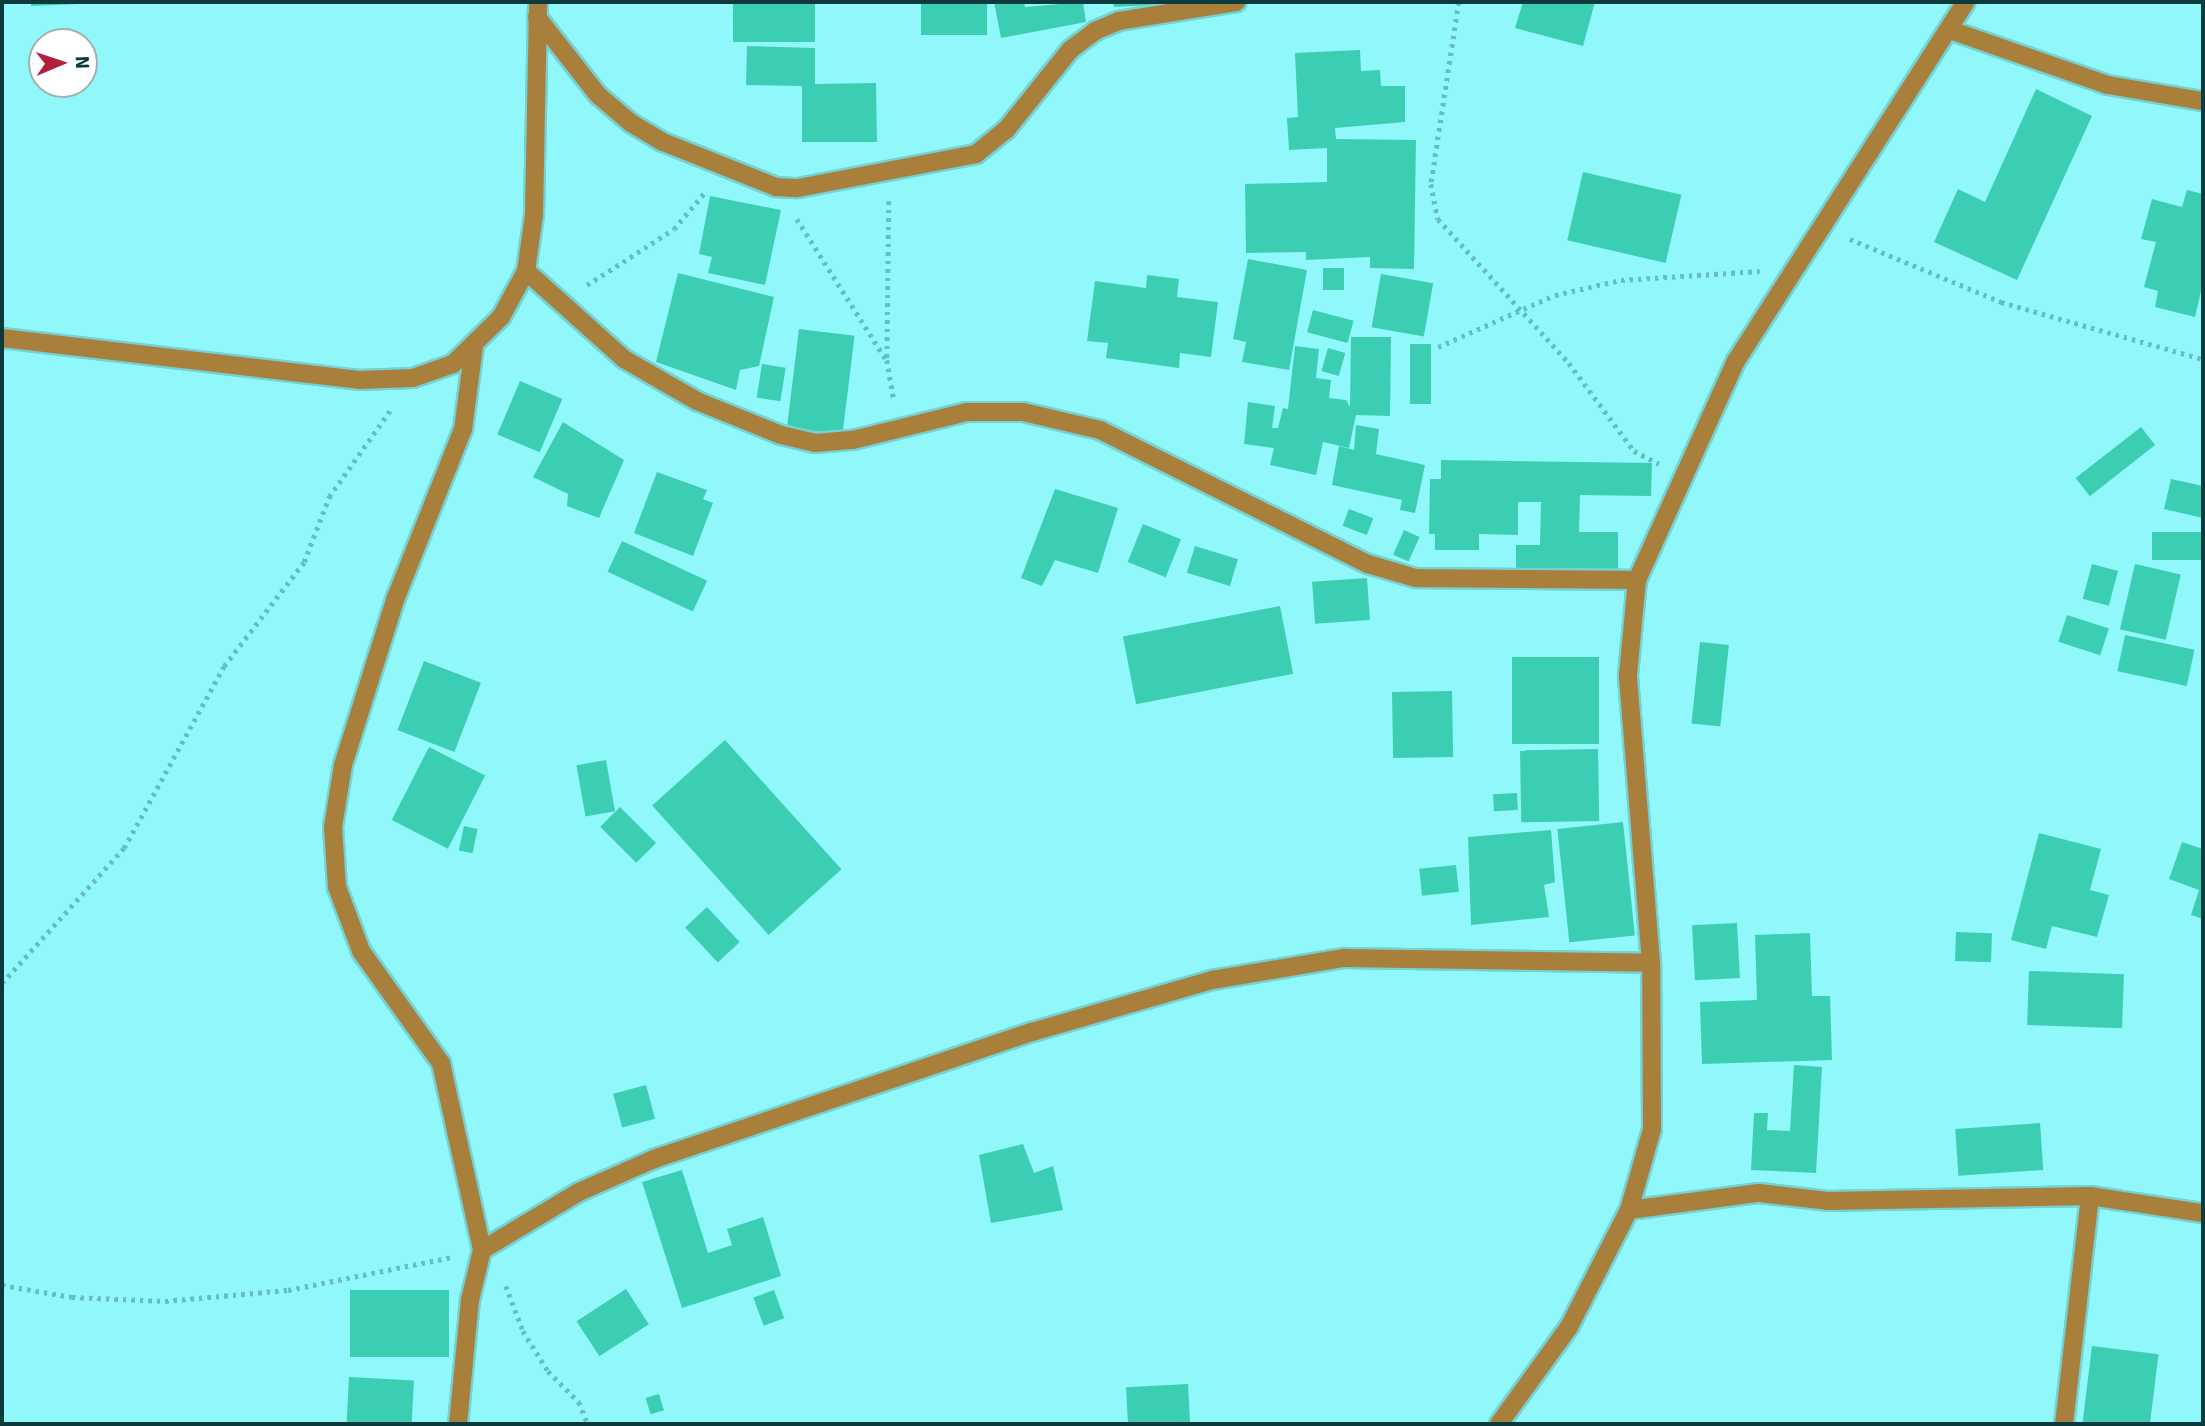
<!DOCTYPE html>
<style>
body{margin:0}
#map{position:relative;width:2205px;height:1426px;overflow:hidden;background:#90f8fa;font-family:Signika,sans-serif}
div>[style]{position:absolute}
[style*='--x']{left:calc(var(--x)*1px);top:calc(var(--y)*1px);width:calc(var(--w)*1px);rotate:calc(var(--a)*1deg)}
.building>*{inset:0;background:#3cceb3;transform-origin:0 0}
.path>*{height:4.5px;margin-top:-2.25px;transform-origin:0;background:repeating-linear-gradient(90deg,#67bec0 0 3.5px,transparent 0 8.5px)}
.roads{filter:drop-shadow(2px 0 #75d2d4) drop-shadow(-2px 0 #75d2d4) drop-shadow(0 2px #75d2d4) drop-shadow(0 -2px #75d2d4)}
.minor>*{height:18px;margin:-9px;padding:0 9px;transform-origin:9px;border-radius:9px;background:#a97f3c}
span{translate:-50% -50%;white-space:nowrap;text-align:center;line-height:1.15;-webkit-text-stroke:5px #fff;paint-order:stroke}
.frame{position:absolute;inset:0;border:4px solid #0b3b3c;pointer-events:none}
.north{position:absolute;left:28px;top:28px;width:70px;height:70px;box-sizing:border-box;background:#fff;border:2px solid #9db1b1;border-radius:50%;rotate:88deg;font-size:19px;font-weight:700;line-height:28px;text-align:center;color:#0b3b3c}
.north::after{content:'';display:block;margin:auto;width:24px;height:32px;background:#b3203c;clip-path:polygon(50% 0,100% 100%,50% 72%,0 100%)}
</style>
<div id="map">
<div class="building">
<div style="clip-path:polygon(31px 2px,79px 2px,79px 4px,31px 6px)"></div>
<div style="left:733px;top:2px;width:82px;height:40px"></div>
<div style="left:921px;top:2px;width:66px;height:33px"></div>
<div style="clip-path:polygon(994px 2px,1024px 2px,1025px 7px,1083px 2px,1086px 22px,1001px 38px)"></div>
<div style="clip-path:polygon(1113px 2px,1155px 2px,1155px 5px,1114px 7px)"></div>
<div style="clip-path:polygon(1523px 2px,1595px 2px,1583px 46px,1515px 28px)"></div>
<div style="clip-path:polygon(747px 46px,815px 48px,815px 84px,876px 83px,877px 142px,802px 142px,802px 86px,746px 85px)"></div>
<div style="clip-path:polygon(1360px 50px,1361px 71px,1380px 70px,1381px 86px,1405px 86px,1405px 122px,1335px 128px,1336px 139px,1416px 140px,1414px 269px,1370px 268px,1370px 257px,1306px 260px,1306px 252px,1246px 253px,1245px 184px,1327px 182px,1327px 148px,1289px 150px,1287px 118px,1298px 117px,1295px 53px)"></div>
<div style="clip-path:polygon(2036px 89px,2092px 116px,2017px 280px,1934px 242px,1958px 189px,1985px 202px)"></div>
<div style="left:1583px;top:172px;width:101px;height:70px;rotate:13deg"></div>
<div style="clip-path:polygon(2187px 190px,2203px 194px,2203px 283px,2195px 317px,2155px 307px,2158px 291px,2144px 287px,2156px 242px,2141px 239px,2152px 199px,2182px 207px)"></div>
<div style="clip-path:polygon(710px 196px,781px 210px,765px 285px,708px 273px,712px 257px,699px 254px)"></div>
<div style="clip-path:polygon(1248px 259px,1307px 270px,1289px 370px,1242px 362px,1246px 342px,1233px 339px)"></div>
<div style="left:1323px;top:268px;width:21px;height:22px"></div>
<div style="clip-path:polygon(678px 273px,774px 297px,759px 366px,740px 370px,736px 390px,656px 362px)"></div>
<div style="left:1381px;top:274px;width:53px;height:54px;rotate:10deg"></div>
<div style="clip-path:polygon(1147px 275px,1179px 279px,1177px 297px,1218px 302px,1211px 357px,1180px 353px,1179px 368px,1106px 358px,1108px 343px,1087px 341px,1095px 281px,1146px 288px)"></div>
<div style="left:1313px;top:310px;width:42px;height:23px;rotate:15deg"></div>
<div style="left:799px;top:329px;width:56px;height:100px;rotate:7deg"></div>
<div style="clip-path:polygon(1351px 337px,1391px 337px,1390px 416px,1356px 415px,1349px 448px,1323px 442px,1316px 475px,1270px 465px,1274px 448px,1244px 444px,1248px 402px,1275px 406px,1272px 428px,1278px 428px,1283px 408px,1288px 409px,1295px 346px,1319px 349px,1316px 378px,1331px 380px,1329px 398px,1346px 400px,1350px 407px)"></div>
<div style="left:1410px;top:344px;width:21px;height:60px"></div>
<div style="left:1328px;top:348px;width:18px;height:24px;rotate:16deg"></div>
<div style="left:762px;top:364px;width:24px;height:34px;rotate:9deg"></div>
<div style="left:520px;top:381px;width:46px;height:58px;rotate:23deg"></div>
<div style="clip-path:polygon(563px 422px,624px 460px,599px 518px,567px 506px,568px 494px,533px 477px)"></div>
<div style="clip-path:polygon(1356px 425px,1379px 429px,1376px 454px,1425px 465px,1415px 513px,1400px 510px,1402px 500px,1332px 485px,1339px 446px,1354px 450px)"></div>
<div style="left:2141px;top:427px;width:23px;height:83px;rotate:52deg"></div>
<div style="clip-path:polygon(1441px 460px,1652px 463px,1651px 496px,1580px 495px,1579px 532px,1618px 532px,1618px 578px,1516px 577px,1516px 545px,1540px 545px,1541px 502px,1518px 502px,1518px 535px,1479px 534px,1479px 550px,1435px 550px,1435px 534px,1429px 534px,1430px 479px,1441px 479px)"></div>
<div style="clip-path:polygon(657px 472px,707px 490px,703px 499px,713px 503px,693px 556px,634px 533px)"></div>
<div style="clip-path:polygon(2171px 479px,2203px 486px,2203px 518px,2164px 509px)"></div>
<div style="clip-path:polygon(1055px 489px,1118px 508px,1098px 573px,1055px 560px,1042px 586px,1021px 578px)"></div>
<div style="left:1349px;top:509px;width:26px;height:18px;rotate:21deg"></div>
<div style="left:1143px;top:524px;width:41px;height:41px;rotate:22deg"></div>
<div style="left:1404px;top:530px;width:17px;height:27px;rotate:24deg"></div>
<div style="left:2203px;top:532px;width:28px;height:51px;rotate:90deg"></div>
<div style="left:622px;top:541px;width:94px;height:34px;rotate:25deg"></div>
<div style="left:1195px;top:546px;width:45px;height:28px;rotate:17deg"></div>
<div style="left:2092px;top:564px;width:27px;height:36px;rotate:15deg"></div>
<div style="left:2135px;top:564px;width:47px;height:67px;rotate:13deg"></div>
<div style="left:1367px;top:578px;width:42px;height:55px;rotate:86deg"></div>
<div style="left:1280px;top:606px;width:69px;height:160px;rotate:79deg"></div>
<div style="left:2067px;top:615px;width:44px;height:28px;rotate:18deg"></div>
<div style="left:2125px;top:635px;width:71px;height:37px;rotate:12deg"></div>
<div style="left:1700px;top:642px;width:29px;height:82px;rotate:6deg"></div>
<div style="left:1599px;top:657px;width:87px;height:87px;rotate:90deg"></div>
<div style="left:424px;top:661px;width:61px;height:74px;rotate:21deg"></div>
<div style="left:1452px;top:691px;width:66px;height:60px;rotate:89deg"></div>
<div style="left:725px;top:740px;width:174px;height:98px;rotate:48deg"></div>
<div style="left:429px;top:747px;width:63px;height:82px;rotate:27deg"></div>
<div style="left:1598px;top:749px;width:72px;height:78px;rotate:89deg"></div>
<div style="left:606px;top:760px;width:52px;height:30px;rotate:80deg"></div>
<div style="left:1517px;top:793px;width:17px;height:24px;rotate:87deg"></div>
<div style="left:620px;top:807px;width:51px;height:28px;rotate:45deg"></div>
<div style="left:1623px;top:822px;width:114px;height:66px;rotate:84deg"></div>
<div style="left:464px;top:826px;width:14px;height:25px;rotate:12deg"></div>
<div style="clip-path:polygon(1551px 830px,1555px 882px,1544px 885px,1549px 917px,1471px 925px,1468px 837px)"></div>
<div style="clip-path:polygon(2039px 833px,2101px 849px,2090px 890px,2109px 895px,2097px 937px,2052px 926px,2046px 949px,2011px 940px)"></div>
<div style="clip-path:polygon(2182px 842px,2203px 849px,2203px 919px,2191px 915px,2199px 890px,2169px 879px)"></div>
<div style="left:1456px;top:865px;width:27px;height:37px;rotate:84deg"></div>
<div style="left:707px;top:907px;width:48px;height:30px;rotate:47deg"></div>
<div style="left:1737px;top:923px;width:55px;height:45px;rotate:87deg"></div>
<div style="left:1956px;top:932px;width:36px;height:29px;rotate:2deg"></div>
<div style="clip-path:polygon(1810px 933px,1812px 996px,1830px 996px,1832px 1060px,1702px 1064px,1700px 1002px,1757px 1000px,1755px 935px)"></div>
<div style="left:2029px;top:971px;width:95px;height:54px;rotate:2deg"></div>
<div style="clip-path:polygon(1794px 1065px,1822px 1067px,1816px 1173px,1751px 1170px,1754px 1113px,1768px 1113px,1767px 1130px,1790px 1131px)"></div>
<div style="left:646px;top:1085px;width:35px;height:34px;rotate:75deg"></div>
<div style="left:2040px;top:1123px;width:47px;height:85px;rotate:86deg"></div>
<div style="clip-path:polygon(1023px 1144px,1034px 1173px,1053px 1166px,1063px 1210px,991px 1223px,979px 1155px)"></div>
<div style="clip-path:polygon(682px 1170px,708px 1253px,732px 1245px,727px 1229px,763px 1217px,781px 1276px,682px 1308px,642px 1182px)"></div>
<div style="left:626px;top:1289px;width:42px;height:59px;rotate:57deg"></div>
<div style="left:350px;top:1290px;width:99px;height:67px"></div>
<div style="left:774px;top:1290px;width:30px;height:22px;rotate:70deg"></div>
<div style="left:2092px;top:1346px;width:67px;height:79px;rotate:7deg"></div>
<div style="left:349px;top:1377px;width:65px;height:47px;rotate:3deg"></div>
<div style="left:1188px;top:1384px;width:40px;height:62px;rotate:87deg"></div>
<div style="left:659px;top:1394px;width:17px;height:14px;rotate:73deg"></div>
</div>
<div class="path">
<div style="--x:1459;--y:2;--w:184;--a:98.7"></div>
<div style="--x:1431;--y:184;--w:36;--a:79"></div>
<div style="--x:1438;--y:219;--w:195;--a:47.7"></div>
<div style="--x:1569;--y:363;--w:109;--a:53.5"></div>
<div style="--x:1634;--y:451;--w:28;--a:27"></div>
<div style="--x:889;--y:201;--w:159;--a:90.7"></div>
<div style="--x:887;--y:360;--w:42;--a:80.3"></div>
<div style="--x:797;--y:219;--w:166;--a:57.6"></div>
<div style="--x:1850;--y:239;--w:164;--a:22.6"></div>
<div style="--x:2001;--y:302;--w:210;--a:15.8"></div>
<div style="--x:587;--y:285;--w:103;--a:-32.8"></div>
<div style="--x:674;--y:229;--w:48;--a:-50"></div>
<div style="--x:1438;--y:347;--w:128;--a:-24"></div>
<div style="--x:1555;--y:295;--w:68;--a:-12.8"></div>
<div style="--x:1621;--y:280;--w:139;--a:-3.7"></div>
<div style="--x:2;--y:983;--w:182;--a:-47.9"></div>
<div style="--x:124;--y:848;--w:208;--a:-61.2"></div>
<div style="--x:224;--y:666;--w:131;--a:-52.4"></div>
<div style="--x:304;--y:562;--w:70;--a:-69"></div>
<div style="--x:329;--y:497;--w:108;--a:-54.8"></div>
<div style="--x:2;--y:1285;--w:71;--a:9.7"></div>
<div style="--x:72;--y:1297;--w:93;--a:2.5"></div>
<div style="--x:165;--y:1301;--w:123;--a:-5.1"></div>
<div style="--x:288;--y:1290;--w:166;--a:-11.4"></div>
<div style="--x:506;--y:1286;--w:48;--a:69.3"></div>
<div style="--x:523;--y:1331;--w:47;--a:58"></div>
<div style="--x:548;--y:1371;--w:44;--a:45"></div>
<div style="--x:579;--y:1402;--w:24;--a:68"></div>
</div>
<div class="roads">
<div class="minor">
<div style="--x:537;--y:17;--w:99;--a:52"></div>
<div style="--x:598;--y:95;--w:43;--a:40.3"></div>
<div style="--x:631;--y:123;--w:37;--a:31"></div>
<div style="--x:663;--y:142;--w:122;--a:21.7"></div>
<div style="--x:776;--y:187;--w:22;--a:3"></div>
<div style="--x:798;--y:188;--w:181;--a:-10.8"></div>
<div style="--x:976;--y:154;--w:38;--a:-39"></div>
<div style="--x:1006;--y:130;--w:102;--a:-51.3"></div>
<div style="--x:1070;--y:50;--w:31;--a:-37"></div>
<div style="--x:1095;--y:31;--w:26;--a:-23"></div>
<div style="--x:1119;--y:21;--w:119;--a:-9.2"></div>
<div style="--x:1950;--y:30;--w:167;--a:19.2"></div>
<div style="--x:2108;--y:85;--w:96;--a:9.6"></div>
<div style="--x:526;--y:271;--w:132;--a:41.9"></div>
<div style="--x:624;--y:359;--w:84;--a:29.9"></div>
<div style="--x:697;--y:401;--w:91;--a:22"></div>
<div style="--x:781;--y:435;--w:35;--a:13"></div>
<div style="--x:815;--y:443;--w:38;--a:-5"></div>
<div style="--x:853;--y:440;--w:117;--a:-13.8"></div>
<div style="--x:967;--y:412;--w:56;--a:0"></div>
<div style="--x:1023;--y:412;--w:79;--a:13.2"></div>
<div style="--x:1100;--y:430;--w:300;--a:26.6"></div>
<div style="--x:1368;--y:564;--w:50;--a:16.3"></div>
<div style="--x:1416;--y:578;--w:221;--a:0.5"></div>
<div style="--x:2;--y:338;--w:359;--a:6.7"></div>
<div style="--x:359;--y:380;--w:54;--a:-2.1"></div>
<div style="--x:413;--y:378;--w:42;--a:-19.3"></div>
<div style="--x:453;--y:364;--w:67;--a:-44.4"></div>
<div style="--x:501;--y:317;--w:52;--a:-61.5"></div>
<div style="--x:526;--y:271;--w:57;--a:-81.9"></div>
<div style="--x:534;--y:215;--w:213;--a:-88.9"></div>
<div style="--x:474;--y:346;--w:84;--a:97.5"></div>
<div style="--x:463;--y:429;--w:181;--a:111.7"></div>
<div style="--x:396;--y:597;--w:176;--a:107.5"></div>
<div style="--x:343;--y:765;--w:63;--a:99.2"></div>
<div style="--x:333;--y:827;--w:60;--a:86.2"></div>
<div style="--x:337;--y:887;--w:68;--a:69.4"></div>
<div style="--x:361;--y:951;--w:138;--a:54.5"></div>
<div style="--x:441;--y:1063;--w:191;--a:77.6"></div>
<div style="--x:1629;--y:1210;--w:131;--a:-7.5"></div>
<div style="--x:1759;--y:1193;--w:69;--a:6.6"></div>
<div style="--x:1828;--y:1201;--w:262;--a:-1.1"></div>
<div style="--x:2090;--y:1196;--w:114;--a:8.6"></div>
<div style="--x:458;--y:1424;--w:125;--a:-84.5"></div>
<div style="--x:470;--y:1300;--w:51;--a:-76.5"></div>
<div style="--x:482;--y:1250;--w:113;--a:-30.9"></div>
<div style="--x:579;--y:1192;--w:82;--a:-23.7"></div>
<div style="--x:654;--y:1159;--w:399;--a:-18.6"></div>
<div style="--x:1032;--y:1032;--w:187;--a:-16.1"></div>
<div style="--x:1212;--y:980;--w:134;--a:-9.5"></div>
<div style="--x:1344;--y:958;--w:307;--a:0.9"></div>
<div style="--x:1499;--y:1424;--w:120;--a:-54.2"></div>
<div style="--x:1569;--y:1327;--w:131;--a:-62.9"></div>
<div style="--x:1629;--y:1210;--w:84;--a:-74.1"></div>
<div style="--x:1652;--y:1129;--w:166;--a:-90.3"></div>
<div style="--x:1651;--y:963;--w:289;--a:-94.6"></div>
<div style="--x:1628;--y:675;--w:95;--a:-84.6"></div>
<div style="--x:1637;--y:580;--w:240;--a:-65.7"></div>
<div style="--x:1736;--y:361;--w:426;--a:-57.4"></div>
<div style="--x:2064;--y:1424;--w:229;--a:-83.5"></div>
</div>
</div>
<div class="frame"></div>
<div class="north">N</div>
</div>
